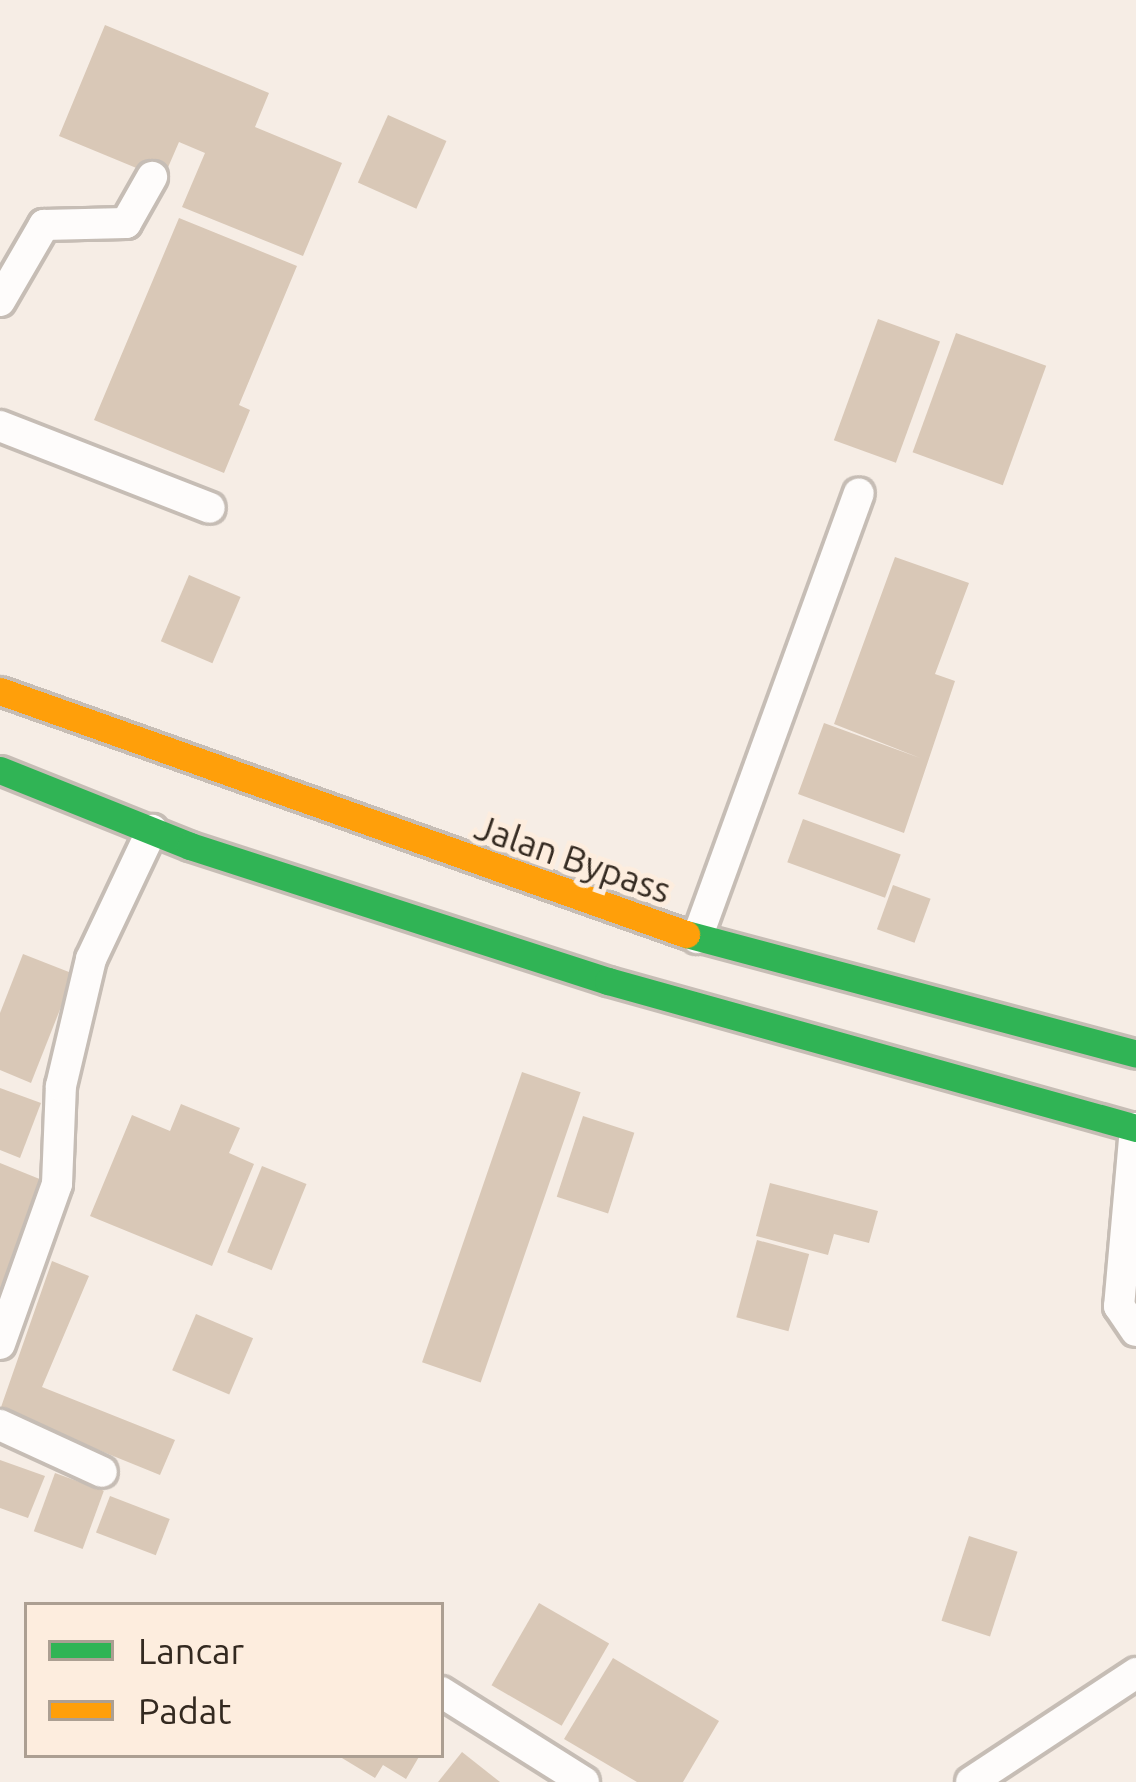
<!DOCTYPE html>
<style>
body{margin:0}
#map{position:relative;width:1136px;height:1782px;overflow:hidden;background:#f6ede5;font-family:Ubuntu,sans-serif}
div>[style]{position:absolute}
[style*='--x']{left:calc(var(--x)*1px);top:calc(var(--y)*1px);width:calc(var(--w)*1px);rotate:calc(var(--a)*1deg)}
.building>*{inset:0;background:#d9c8b7;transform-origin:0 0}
.roads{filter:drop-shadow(3px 0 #c6bdb5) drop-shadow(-3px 0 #c6bdb5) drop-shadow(0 3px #c6bdb5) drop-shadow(0 -3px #c6bdb5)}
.lane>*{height:30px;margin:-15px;padding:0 15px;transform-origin:15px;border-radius:15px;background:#fefcfb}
.fast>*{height:27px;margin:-13.5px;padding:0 13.5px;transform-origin:13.5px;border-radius:13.5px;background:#30b455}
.slow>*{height:27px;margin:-13.5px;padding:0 13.5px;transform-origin:13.5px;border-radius:13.5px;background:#ff9f0a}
span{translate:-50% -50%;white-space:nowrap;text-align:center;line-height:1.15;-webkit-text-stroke:10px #fdedde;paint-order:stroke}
.street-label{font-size:36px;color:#332920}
.legend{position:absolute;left:24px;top:1602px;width:420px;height:156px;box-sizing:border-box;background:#fdedde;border:3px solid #ac9f92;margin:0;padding:15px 21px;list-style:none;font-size:36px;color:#332920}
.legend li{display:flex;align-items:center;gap:24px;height:60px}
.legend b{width:60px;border:3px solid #ac9f92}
</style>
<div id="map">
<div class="building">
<div style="clip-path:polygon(105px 25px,269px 93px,255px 127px,342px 163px,303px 256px,182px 207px,205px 153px,179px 142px,163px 179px,59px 136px)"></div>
<div style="left:388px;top:115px;width:64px;height:74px;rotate:24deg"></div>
<div style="clip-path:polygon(179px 218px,297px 266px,239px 405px,250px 410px,224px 473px,94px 420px)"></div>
<div style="left:878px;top:319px;width:66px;height:129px;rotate:20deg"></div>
<div style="left:956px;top:333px;width:96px;height:127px;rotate:20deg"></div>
<div style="clip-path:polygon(895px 557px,969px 583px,935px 674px,955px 681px,904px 833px,798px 794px,824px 723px,920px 758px,834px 724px)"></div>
<div style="left:189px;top:575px;width:56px;height:72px;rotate:23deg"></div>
<div style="left:803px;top:819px;width:104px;height:46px;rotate:20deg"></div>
<div style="left:893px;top:885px;width:40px;height:47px;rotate:20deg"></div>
<div style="clip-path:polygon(23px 954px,74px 974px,31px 1083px,0 1070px,0 1013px)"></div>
<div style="left:522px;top:1072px;width:62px;height:307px;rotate:19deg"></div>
<div style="clip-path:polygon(0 1088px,41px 1103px,20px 1158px,0 1150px)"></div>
<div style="clip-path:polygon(181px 1104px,240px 1128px,229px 1153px,254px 1164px,212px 1266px,90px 1216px,132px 1115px,170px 1131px)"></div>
<div style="left:583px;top:1116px;width:54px;height:85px;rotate:18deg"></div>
<div style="clip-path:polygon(0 1163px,47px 1182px,0 1295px)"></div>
<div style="left:262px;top:1166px;width:48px;height:93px;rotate:22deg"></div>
<div style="clip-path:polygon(770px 1183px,878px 1211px,869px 1243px,834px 1234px,828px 1255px,756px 1236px)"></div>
<div style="left:757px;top:1240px;width:54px;height:80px;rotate:15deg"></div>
<div style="clip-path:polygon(52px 1261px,89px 1276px,42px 1387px,175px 1440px,160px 1475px,0 1410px)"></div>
<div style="left:196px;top:1314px;width:62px;height:61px;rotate:23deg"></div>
<div style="clip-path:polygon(0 1460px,45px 1476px,28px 1518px,0 1508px)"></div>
<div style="left:55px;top:1473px;width:52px;height:62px;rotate:20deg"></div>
<div style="left:110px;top:1496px;width:64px;height:39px;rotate:21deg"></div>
<div style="left:969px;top:1536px;width:51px;height:89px;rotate:18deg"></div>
<div style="left:539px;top:1603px;width:81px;height:95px;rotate:30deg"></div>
<div style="clip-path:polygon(613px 1658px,719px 1721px,683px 1782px,637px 1782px,564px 1739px)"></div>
<div style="clip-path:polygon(462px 1752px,500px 1782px,438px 1782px)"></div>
<div style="clip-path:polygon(337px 1755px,420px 1755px,406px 1779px,383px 1765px,375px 1778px)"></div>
</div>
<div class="roads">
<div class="lane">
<div style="--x:0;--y:301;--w:88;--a:-59.9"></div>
<div style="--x:44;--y:225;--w:82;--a:-1.4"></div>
<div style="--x:126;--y:223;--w:53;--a:-60.5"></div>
<div style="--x:0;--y:426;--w:225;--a:21.3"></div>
<div style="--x:697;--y:938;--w:473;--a:-70"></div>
<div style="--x:1135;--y:1128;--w:179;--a:95.1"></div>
<div style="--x:1119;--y:1306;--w:30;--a:56"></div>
<div style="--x:0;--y:1344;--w:170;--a:-70.4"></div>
<div style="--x:57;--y:1184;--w:98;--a:-87.7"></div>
<div style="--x:61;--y:1086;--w:130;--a:-76.7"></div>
<div style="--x:91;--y:959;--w:143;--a:-64.7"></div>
<div style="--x:0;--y:1425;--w:112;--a:24.7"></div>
<div style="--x:441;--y:1692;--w:169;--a:32.2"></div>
<div style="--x:971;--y:1782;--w:198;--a:-33.4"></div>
</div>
<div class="fast">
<div style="--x:0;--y:770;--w:205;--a:21.8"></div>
<div style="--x:190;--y:846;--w:439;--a:17.9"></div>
<div style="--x:608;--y:981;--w:548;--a:15.56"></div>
<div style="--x:686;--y:934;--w:466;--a:14.9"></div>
</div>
<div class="slow">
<div style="--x:0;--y:691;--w:728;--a:19.51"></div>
</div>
</div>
<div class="street-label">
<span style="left:573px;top:858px;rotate:19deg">Jalan Bypass</span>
</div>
<ul class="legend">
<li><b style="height:15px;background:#30b455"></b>Lancar</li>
<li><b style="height:15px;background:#ff9f0a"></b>Padat</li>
</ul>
</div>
